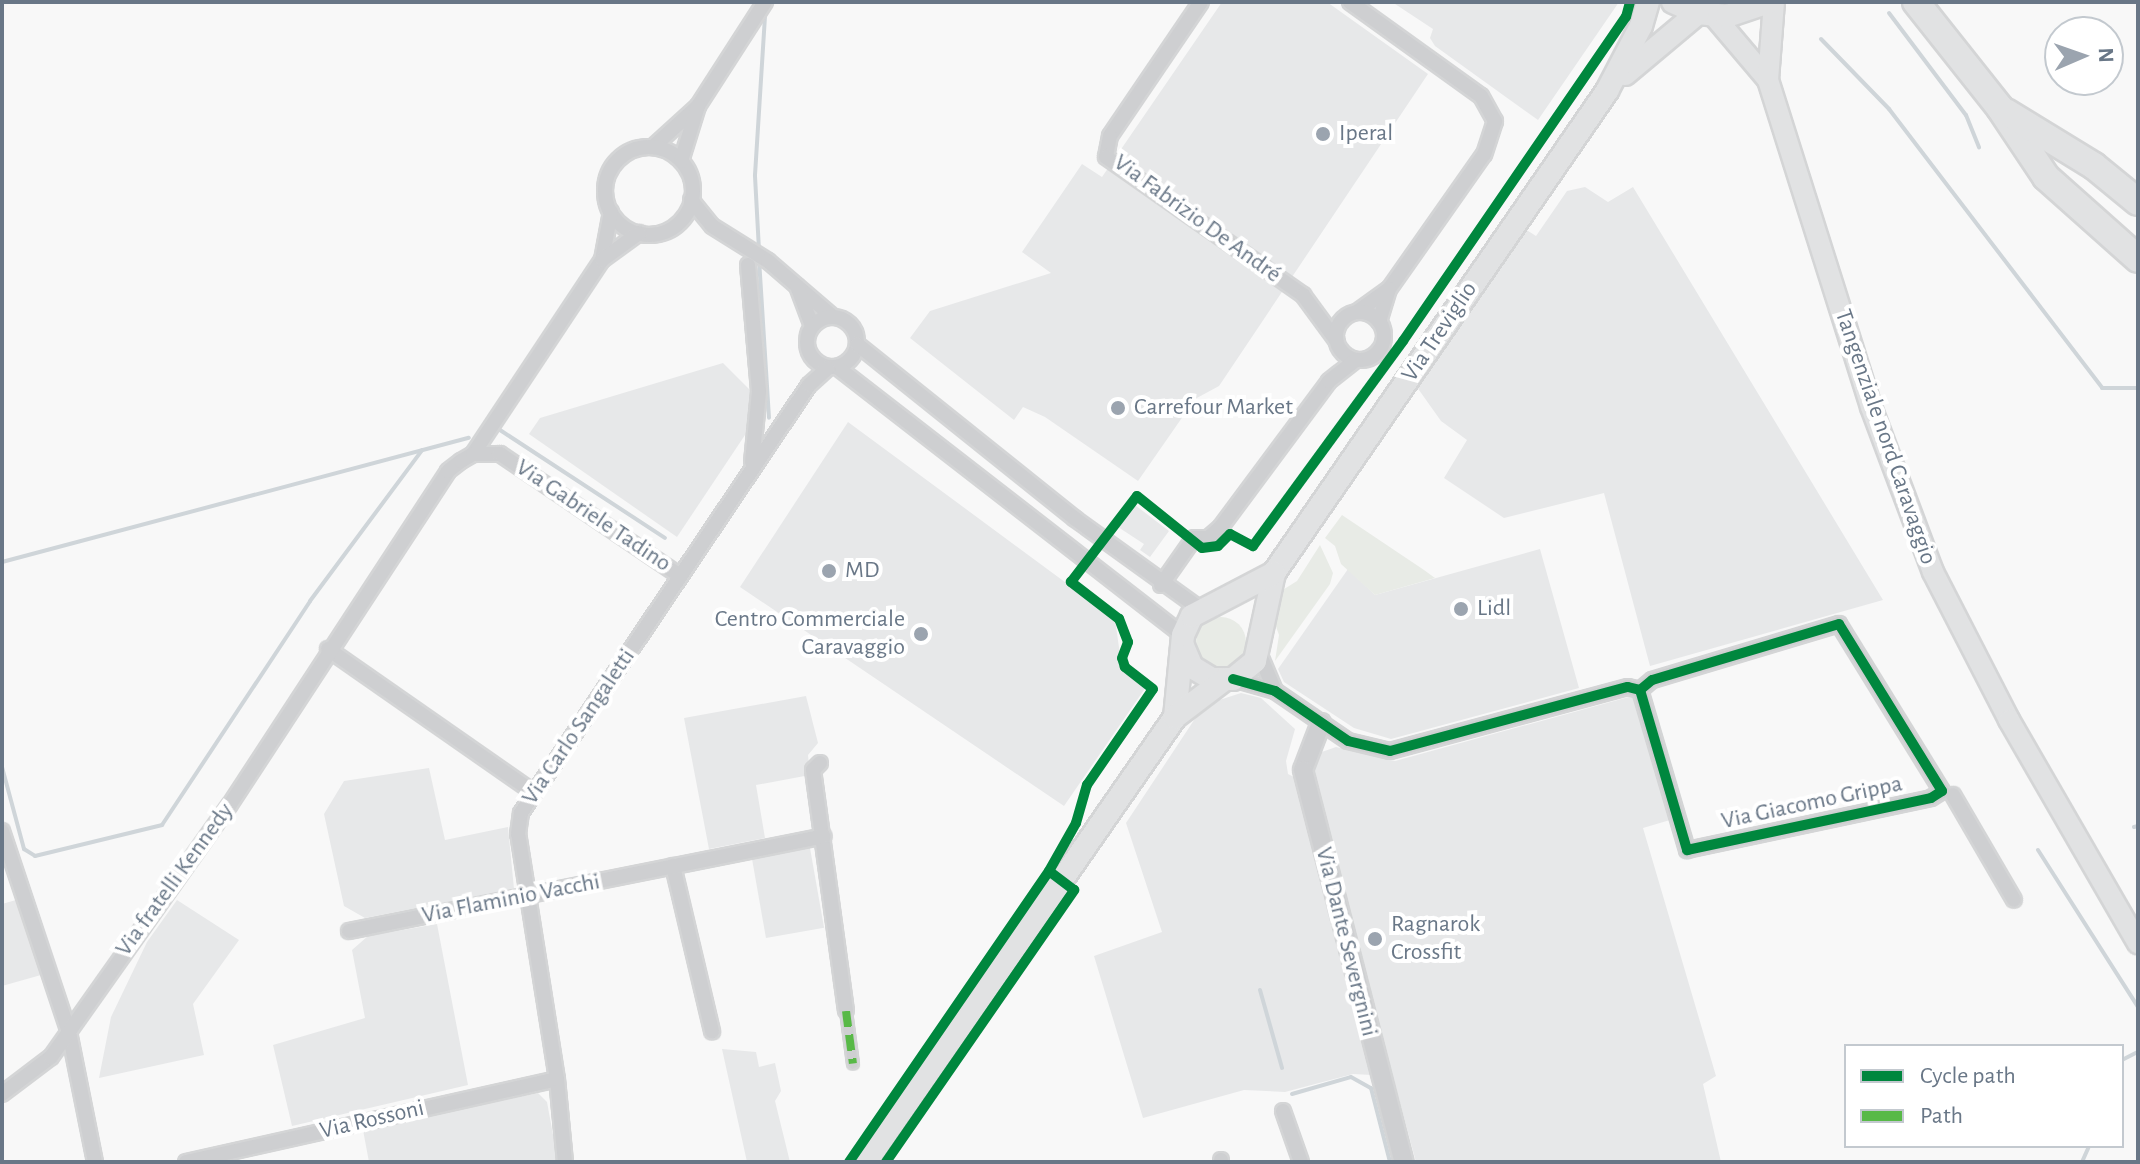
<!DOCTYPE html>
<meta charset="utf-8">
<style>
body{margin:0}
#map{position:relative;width:2140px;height:1164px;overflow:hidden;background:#f8f8f8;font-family:"Alegreya Sans",sans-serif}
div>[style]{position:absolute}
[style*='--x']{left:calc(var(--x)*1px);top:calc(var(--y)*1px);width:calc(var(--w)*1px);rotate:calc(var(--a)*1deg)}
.built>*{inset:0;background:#e7e8e9;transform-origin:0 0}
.green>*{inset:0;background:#e8ebe6}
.round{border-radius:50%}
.stream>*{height:4px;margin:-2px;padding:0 2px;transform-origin:2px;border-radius:2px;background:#cfd5d9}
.roads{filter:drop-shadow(2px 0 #d4d5d6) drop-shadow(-2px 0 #d4d5d6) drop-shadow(0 2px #d4d5d6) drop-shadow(0 -2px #d4d5d6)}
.pedestrian>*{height:10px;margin:-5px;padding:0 5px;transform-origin:5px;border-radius:5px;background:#cecfd1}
.minor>*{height:14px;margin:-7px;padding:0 7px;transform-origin:7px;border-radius:7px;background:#cecfd1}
.minor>.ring{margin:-7px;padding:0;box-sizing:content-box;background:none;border:14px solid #cecfd1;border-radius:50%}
.tertiary>*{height:18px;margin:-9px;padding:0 9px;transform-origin:9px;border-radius:9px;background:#cecfd1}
.secondary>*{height:20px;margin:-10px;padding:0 10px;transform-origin:10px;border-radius:10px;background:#e1e2e3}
.primary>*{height:22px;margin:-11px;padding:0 11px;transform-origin:11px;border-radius:11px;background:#e1e2e3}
.motorway>*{height:26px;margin:-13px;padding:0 13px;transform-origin:13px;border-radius:13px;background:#e1e2e3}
.quiet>*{height:8px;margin-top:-4px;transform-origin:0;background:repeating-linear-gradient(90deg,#58b947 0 16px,transparent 0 24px)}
.cycleway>*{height:10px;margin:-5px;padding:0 5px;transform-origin:5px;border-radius:5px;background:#00873e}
.dots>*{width:22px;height:22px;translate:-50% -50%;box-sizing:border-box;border:4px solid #fff;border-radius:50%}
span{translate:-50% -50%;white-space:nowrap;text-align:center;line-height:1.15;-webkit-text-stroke:8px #fff;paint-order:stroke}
.poi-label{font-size:24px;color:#697787}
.left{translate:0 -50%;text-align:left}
.right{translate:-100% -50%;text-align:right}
.street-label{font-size:24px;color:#697787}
.frame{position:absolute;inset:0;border:4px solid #697787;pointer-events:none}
.legend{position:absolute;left:1844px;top:1044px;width:280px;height:104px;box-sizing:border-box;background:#fff;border:2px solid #c3c9cf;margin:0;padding:10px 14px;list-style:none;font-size:24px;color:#697787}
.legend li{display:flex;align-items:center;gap:16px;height:40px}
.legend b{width:40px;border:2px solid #c3c9cf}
.north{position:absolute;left:2044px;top:16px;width:80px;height:80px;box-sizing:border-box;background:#fff;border:2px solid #c3c9cf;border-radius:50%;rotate:88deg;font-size:22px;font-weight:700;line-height:32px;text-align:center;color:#697787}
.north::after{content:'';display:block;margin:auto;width:28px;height:36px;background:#9ba4af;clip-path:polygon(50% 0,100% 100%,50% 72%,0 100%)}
</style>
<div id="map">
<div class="built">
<div style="clip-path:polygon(1222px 2px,1327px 2px,1428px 74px,1219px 386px,1195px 399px,1138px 481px,1045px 417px,1023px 407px,1014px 420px,910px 338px,930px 311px,1051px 273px,1022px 252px,1082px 164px,1102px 177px)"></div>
<div style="clip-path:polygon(1392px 2px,1619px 2px,1538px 120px,1435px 46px,1430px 38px,1433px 29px)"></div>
<div style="clip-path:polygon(1585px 187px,1608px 202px,1633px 187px,1883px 600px,1650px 666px,1604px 493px,1504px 518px,1444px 478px,1467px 440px,1441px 421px,1414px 383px,1525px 229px,1536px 236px,1567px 191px)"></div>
<div style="clip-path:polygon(723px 363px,752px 392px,751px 426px,677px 537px,529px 434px,540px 418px)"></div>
<div style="clip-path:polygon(848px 422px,1115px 619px,1122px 669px,1146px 687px,1064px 806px,740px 587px)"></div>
<div style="clip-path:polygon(1135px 505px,1169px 531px,1150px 557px,1140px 550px,1144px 544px,1118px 527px)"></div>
<div style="clip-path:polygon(1540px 549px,1579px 688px,1391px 739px,1354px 728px,1284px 682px,1278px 669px,1348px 569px,1375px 595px)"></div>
<div style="clip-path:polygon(1241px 693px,1261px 698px,1295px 729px,1286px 761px,1288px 774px,1294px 777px,1372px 1075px,1353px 1074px,1285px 1092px,1244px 1090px,1143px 1118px,1094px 956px,1162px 932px,1126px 823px,1204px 705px)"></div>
<div style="clip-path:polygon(1636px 695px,1670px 820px,1643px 828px,1716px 1076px,1703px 1084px,1721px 1162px,1416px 1162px,1312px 776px,1319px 753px,1336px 747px,1395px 761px)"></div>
<div style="clip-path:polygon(806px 696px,818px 743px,808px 755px,810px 775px,756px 785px,765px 838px,709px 849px,684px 718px)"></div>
<div style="clip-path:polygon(429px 768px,445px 840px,508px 827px,514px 889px,365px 918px,344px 906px,324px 814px,344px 781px)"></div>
<div style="left:810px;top:848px;width:81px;height:59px;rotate:80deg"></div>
<div style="clip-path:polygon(16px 900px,41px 975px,2px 986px,2px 904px)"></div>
<div style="clip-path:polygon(177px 900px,239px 940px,193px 1004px,204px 1055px,99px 1078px,111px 1017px,147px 942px)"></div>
<div style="clip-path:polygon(437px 924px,468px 1085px,292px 1126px,273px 1045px,365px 1018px,352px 950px,368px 936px)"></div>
<div style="clip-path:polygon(722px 1049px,756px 1052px,759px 1067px,775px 1063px,781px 1091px,775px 1101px,790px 1162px,747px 1162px)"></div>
<div style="clip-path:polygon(538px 1093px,547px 1102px,558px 1162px,369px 1162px,363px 1130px)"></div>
</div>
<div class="green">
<div style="clip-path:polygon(1342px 515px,1424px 570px,1435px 578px,1375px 595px,1341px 564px,1335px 546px,1325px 538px)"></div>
<div style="clip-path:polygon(1320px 545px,1333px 573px,1330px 584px,1275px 661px,1279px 635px,1273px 618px,1281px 591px,1297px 581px)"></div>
<div class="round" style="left:1196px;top:617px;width:50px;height:50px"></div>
</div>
<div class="stream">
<div style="--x:1889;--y:13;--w:128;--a:53"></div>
<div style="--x:1966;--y:115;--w:35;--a:68"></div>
<div style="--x:1821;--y:39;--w:98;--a:45.8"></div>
<div style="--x:1889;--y:109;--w:351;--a:52.6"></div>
<div style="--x:2102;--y:388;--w:36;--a:0"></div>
<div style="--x:759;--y:250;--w:75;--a:-93.1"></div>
<div style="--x:755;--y:175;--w:158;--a:-86.4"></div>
<div style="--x:759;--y:259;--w:159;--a:86.4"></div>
<div style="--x:500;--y:430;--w:197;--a:33.2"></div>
<div style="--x:2;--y:562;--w:483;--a:-14.9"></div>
<div style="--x:2;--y:767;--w:85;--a:75"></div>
<div style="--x:24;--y:849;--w:13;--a:32"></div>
<div style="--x:35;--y:856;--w:131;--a:-13.7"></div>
<div style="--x:162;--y:825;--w:268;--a:-56.5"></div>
<div style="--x:310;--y:601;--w:188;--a:-53.4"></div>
<div style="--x:2134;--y:827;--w:4;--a:-14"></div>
<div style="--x:2038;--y:850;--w:186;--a:57.5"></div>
<div style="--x:1260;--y:990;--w:81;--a:74.2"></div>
<div style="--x:2122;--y:1060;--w:18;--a:-27"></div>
<div style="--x:1292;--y:1094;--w:61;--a:-16.1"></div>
<div style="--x:1351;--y:1077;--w:23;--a:29"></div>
<div style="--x:1371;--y:1088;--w:76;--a:75.6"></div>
<div style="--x:2082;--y:1162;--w:17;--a:-66"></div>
</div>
<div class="roads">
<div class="pedestrian">
<div style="--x:846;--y:1011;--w:53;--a:82.5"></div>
</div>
<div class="minor">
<div style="--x:1201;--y:2;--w:162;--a:124.2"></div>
<div style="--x:1110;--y:136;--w:21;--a:101"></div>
<div style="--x:1106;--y:157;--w:241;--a:35"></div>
<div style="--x:1303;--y:295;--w:56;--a:53.7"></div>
<div style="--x:1350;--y:2;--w:161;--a:35.7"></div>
<div style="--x:1481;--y:96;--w:29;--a:61"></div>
<div style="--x:1495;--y:121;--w:35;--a:108"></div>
<div style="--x:1484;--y:154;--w:165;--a:125.1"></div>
<div style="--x:1389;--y:289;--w:34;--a:107"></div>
<div style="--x:653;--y:147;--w:61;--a:-42.3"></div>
<div style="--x:698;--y:106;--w:124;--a:-57.2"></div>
<div class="ring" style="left:605px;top:147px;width:74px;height:74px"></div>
<div style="--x:681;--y:161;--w:58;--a:-72.8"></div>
<div style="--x:691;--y:200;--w:33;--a:51"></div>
<div style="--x:712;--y:226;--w:66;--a:32"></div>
<div style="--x:768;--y:261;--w:86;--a:40.7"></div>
<div style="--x:602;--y:260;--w:49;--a:-79.4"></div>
<div style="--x:748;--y:265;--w:127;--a:85"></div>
<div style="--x:759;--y:392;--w:70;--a:95.7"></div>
<div style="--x:797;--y:286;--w:43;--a:69.4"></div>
<div style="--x:1357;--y:312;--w:39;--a:-36"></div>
<div class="ring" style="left:1336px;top:312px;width:34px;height:34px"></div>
<div class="ring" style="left:807px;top:317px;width:36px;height:36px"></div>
<div style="--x:857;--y:344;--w:278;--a:38.7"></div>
<div style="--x:1074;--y:518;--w:155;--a:35.8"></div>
<div style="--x:837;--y:367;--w:438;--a:37.8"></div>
<div style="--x:473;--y:454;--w:233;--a:-56.4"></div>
<div style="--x:602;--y:260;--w:46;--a:-36.1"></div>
<div style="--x:1161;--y:585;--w:57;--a:-54.9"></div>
<div style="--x:1194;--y:538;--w:14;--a:0"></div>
<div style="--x:1208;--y:538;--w:16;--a:-40"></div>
<div style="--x:1220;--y:528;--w:183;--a:-53.4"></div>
<div style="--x:1329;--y:381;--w:34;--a:-38"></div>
<div style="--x:328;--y:649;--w:250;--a:34.9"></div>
<div style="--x:1259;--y:653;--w:41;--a:67.2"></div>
<div style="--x:1233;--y:679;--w:44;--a:15.9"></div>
<div style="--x:1275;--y:691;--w:88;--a:34.4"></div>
<div style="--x:1348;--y:741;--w:43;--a:13.4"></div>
<div style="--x:1390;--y:751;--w:246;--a:-15.1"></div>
<div style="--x:1628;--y:687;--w:12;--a:14"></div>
<div style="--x:1640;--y:690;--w:167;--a:73.6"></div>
<div style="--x:1687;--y:850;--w:249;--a:-12"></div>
<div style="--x:1931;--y:798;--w:13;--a:-32"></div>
<div style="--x:1942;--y:791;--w:196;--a:-121.7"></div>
<div style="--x:1839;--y:624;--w:195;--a:163.3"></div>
<div style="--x:1652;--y:680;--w:16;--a:140"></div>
<div style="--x:820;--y:763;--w:10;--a:135"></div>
<div style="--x:813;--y:770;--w:243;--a:82.2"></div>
<div style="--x:1953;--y:795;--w:121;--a:59.8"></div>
<div style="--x:2;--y:831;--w:212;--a:71.6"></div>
<div style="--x:69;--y:1032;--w:133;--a:78.7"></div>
<div style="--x:673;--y:866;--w:170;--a:76.7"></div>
<div style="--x:349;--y:931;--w:484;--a:-11.3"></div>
<div style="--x:2;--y:1094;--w:61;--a:-37.1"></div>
<div style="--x:51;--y:1057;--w:308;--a:-54.7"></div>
<div style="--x:229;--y:806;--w:400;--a:-56.8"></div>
<div style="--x:448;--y:471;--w:16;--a:-38"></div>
<div style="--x:461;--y:461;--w:14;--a:-30"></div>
<div style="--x:473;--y:454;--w:27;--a:0"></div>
<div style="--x:500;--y:454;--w:217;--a:34.1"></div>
<div style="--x:1283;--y:1111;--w:54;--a:70.6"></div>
<div style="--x:1221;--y:1160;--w:2;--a:90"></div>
<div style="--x:186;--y:1162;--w:380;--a:-12.6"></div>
<div style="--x:565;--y:1162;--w:83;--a:-95.5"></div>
<div style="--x:557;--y:1079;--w:248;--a:-99"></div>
<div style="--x:518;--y:834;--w:21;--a:-82"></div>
<div style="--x:521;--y:813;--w:516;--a:-56.06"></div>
<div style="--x:809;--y:385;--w:25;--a:-42"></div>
</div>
<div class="tertiary">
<div style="--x:1321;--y:723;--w:50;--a:111"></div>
<div style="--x:1303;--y:770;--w:405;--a:75.6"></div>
</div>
<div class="secondary">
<div style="--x:1714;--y:16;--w:84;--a:49.8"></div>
<div style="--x:1768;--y:80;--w:343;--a:72.5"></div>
<div style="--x:1871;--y:407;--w:176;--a:69.4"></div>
<div style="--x:1933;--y:572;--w:166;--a:62.8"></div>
<div style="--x:2009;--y:720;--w:258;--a:60"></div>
<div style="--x:1768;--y:80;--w:78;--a:-85.6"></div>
</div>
<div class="primary">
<div style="--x:1673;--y:2;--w:27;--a:24"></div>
<div style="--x:1698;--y:13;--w:29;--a:6"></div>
<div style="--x:1727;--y:16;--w:44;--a:-18.4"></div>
<div style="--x:1625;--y:74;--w:95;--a:-39.9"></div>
<div style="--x:1183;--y:646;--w:23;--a:67"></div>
<div style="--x:1192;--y:667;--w:23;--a:31"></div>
<div style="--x:1212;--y:679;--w:21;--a:0"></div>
<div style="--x:1233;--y:679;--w:28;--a:-39"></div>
<div style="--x:1255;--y:661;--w:90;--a:-77.8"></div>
<div style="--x:1274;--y:573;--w:586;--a:-55.36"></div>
<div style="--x:1607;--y:91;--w:73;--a:-62.4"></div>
<div style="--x:1641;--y:26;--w:25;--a:-74"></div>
<div style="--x:1175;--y:717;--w:82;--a:-84.4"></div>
<div style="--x:1183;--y:635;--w:21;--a:-65"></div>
<div style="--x:1192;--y:616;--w:93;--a:-27.7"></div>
<div style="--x:866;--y:1162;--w:542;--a:-55.22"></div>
<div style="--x:1175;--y:717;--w:61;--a:-37.1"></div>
</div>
<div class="motorway">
<div style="--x:1916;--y:2;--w:135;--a:51.6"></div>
<div style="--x:2000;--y:108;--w:83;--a:56.3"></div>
<div style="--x:2046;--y:177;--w:123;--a:41.7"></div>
<div style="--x:2006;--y:112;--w:103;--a:31.5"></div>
<div style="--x:2094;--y:166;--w:57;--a:39.3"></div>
</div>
</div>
<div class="quiet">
<div style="--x:846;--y:1011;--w:53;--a:82.5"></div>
</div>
<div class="cycleway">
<div style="--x:1233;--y:679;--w:44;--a:15.9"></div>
<div style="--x:1275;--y:691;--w:88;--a:34.4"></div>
<div style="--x:1348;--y:741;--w:43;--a:13.4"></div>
<div style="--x:1390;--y:751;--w:246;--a:-15.1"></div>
<div style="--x:1628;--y:687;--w:12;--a:14"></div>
<div style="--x:1640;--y:690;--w:167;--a:73.6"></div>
<div style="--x:1687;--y:850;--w:249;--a:-12"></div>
<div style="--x:1931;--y:798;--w:13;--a:-32"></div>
<div style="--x:1942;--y:791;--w:196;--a:-121.7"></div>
<div style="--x:1839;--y:624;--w:195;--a:163.3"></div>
<div style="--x:1652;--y:680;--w:16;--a:140"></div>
<div style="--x:849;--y:1162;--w:353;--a:-55.5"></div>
<div style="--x:1049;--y:871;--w:55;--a:-60.6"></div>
<div style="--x:1076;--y:823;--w:40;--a:-74"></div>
<div style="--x:1087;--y:785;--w:116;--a:-55.5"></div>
<div style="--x:1153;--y:689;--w:36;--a:-142"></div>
<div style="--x:1125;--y:667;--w:9;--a:-108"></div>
<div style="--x:1122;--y:658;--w:17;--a:-69"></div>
<div style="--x:1128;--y:642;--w:25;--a:-111"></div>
<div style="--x:1119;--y:619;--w:61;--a:-142.4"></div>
<div style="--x:1071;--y:582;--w:108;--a:-52.5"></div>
<div style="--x:1137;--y:496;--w:83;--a:38.7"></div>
<div style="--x:1202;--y:548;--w:16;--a:-7"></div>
<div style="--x:1218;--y:546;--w:17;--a:-45"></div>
<div style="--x:1230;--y:534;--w:26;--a:28"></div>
<div style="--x:1253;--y:546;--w:254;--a:-53.8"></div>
<div style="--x:1403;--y:341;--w:393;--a:-55.5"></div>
<div style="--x:1626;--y:17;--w:16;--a:-75"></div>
<div style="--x:886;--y:1162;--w:331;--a:-55.3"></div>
<div style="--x:1074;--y:890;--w:31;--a:-143"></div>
</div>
<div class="dots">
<div style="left:1323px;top:134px;background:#9ba4af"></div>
<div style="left:1118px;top:408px;background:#9ba4af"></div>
<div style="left:829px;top:571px;background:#9ba4af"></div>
<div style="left:1461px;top:609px;background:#9ba4af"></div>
<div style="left:921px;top:634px;background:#9ba4af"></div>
<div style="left:1375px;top:939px;background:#9ba4af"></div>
</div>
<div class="poi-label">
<span class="left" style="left:1339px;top:134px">Iperal</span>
<span class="left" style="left:1134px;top:408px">Carrefour Market</span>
<span class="left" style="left:845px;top:571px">MD</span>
<span class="left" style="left:1477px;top:609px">Lidl</span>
<span class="right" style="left:905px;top:634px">Centro Commerciale<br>Caravaggio</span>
<span class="left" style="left:1391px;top:939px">Ragnarok<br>Crossfit</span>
</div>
<div class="street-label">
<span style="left:1197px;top:219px;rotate:36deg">Via Fabrizio De André</span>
<span style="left:1440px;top:332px;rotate:-56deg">Via Treviglio</span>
<span style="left:1885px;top:437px;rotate:71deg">Tangenziale nord Caravaggio</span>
<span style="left:593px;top:516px;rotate:34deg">Via Gabriele Tadino</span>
<span style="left:579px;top:727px;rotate:-56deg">Via Carlo Sangaletti</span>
<span style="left:1812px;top:803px;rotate:-12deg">Via Giacomo Grippa</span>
<span style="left:175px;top:880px;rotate:-54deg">Via fratelli Kennedy</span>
<span style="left:511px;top:899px;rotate:-11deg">Via Flaminio Vacchi</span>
<span style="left:1346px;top:942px;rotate:76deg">Via Dante Severgnini</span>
<span style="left:372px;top:1120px;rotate:-13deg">Via Rossoni</span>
</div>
<div class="frame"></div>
<ul class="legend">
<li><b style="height:10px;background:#00873e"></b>Cycle path</li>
<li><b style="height:10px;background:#58b947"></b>Path</li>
</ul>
<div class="north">N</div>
</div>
